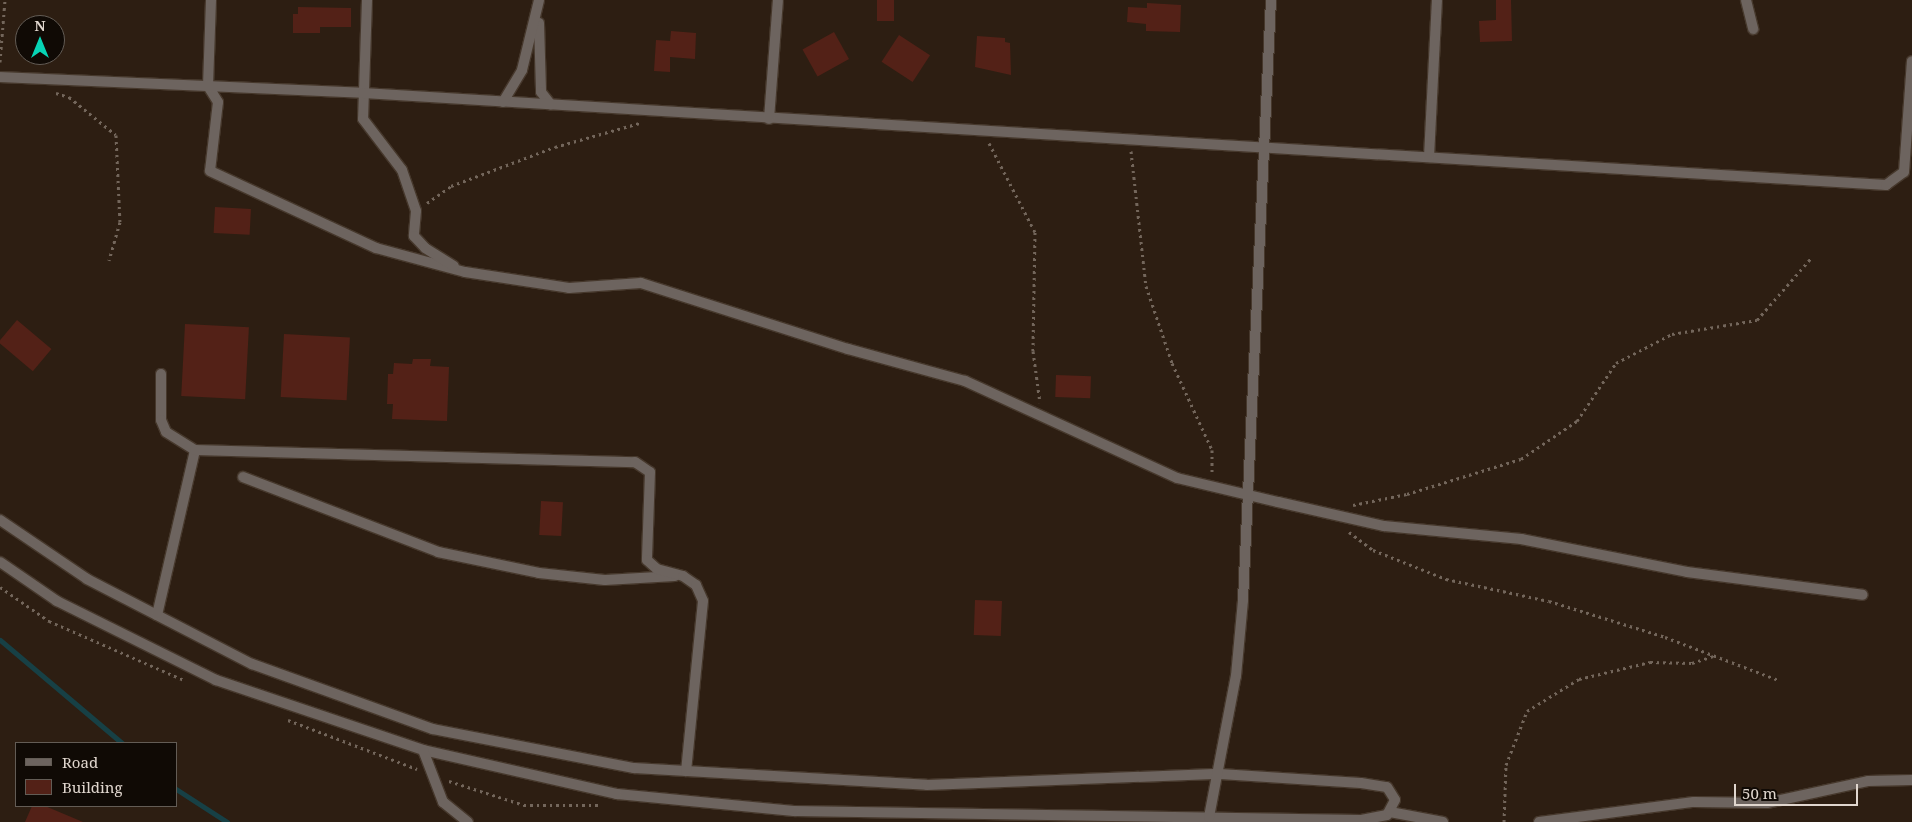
<!DOCTYPE html>
<style>
body{margin:0}
#map{position:relative;width:1912px;height:822px;overflow:hidden;background:#2d1e12;font-family:"Noto Serif",serif}
div>[style]{position:absolute}
[style*='--x']{left:calc(var(--x)*1px);top:calc(var(--y)*1px);width:calc(var(--w)*1px);rotate:calc(var(--a)*1deg)}
.stream>*{height:5px;margin:-2.5px;padding:0 2.5px;transform-origin:2.5px;border-radius:2.5px;background:#174045}
.building>*{inset:0;background:#532117;transform-origin:0 0}
.path>*{height:3px;margin-top:-1.5px;transform-origin:0;background:repeating-linear-gradient(90deg,#73665b 0 2.5px,transparent 0 6.5px)}
.roads{filter:drop-shadow(1px 0 #46382c) drop-shadow(-1px 0 #46382c) drop-shadow(0 1px #46382c) drop-shadow(0 -1px #46382c)}
.minor>*{height:10px;margin:-5px;padding:0 5px;transform-origin:5px;border-radius:5px;background:#6d645f}
span{translate:-50% -50%;white-space:nowrap;text-align:center;line-height:1.15;-webkit-text-stroke:4px #100a05;paint-order:stroke}
.legend{position:absolute;left:15px;top:742px;width:162px;height:65px;box-sizing:border-box;background:#100a05;border:1px solid #635c55;margin:0;padding:6px 9px;list-style:none;font-size:15px;color:#e0d6ce}
.legend li{display:flex;align-items:center;gap:10px;height:25px}
.legend b{width:25px;border:1px solid #635c55}
.north{position:absolute;left:15px;top:15px;width:50px;height:50px;box-sizing:border-box;background:#100a05;border:1px solid #635c55;border-radius:50%;rotate:0deg;font-size:14px;font-weight:700;line-height:20px;text-align:center;color:#e0d6ce}
.north::after{content:'';display:block;margin:auto;width:18px;height:22px;background:#07d5b6;clip-path:polygon(50% 0,100% 100%,50% 72%,0 100%)}
.scale{position:absolute;left:1734px;top:784px;width:124px;height:22px;box-sizing:border-box;border:2px solid #e0d6ce;border-top:0;padding-left:6px;font-size:15px;line-height:18px;white-space:nowrap;color:#e0d6ce;-webkit-text-stroke:4px #100a05;paint-order:stroke}
</style>
<div id="map">
<div class="stream">
<div style="--x:0;--y:640;--w:160;--a:40.2"></div>
<div style="--x:176;--y:789;--w:61;--a:32.9"></div>
</div>
<div class="building">
<div style="left:877px;top:0;width:17px;height:21px"></div>
<div style="clip-path:polygon(1496px 0,1511px 0,1512px 41px,1480px 42px,1479px 21px,1496px 20px)"></div>
<div style="clip-path:polygon(1147px 3px,1181px 5px,1180px 32px,1146px 31px,1146px 24px,1127px 22px,1128px 7px,1147px 8px)"></div>
<div style="clip-path:polygon(298px 7px,351px 8px,351px 27px,320px 27px,320px 33px,293px 33px,293px 14px,298px 14px)"></div>
<div style="clip-path:polygon(671px 31px,696px 33px,695px 59px,670px 57px,670px 72px,654px 71px,656px 40px,670px 41px)"></div>
<div style="left:834px;top:32px;width:31px;height:36px;rotate:61deg"></div>
<div style="left:899px;top:35px;width:37px;height:32px;rotate:33deg"></div>
<div style="clip-path:polygon(977px 36px,1005px 38px,1005px 42px,1010px 43px,1011px 75px,975px 67px)"></div>
<div style="left:215px;top:207px;width:36px;height:26px;rotate:3deg"></div>
<div style="left:17px;top:320px;width:45px;height:29px;rotate:40deg"></div>
<div style="left:185px;top:324px;width:64px;height:72px;rotate:3deg"></div>
<div style="left:284px;top:334px;width:66px;height:63px;rotate:3deg"></div>
<div style="clip-path:polygon(413px 359px,431px 359px,430px 366px,449px 367px,447px 421px,392px 419px,393px 404px,387px 404px,388px 374px,393px 374px,394px 363px,412px 364px)"></div>
<div style="left:1056px;top:375px;width:35px;height:22px;rotate:2deg"></div>
<div style="left:541px;top:501px;width:22px;height:34px;rotate:3deg"></div>
<div style="left:975px;top:600px;width:27px;height:35px;rotate:2deg"></div>
<div style="clip-path:polygon(32px 806px,45px 806px,83px 822px,25px 822px)"></div>
</div>
<div class="path">
<div style="--x:0;--y:62;--w:62;--a:-85.4"></div>
<div style="--x:56;--y:93;--w:14;--a:17"></div>
<div style="--x:69;--y:97;--w:60;--a:39"></div>
<div style="--x:116;--y:135;--w:87;--a:87.4"></div>
<div style="--x:120;--y:222;--w:40;--a:106"></div>
<div style="--x:989;--y:143;--w:100;--a:62.7"></div>
<div style="--x:1035;--y:232;--w:119;--a:91"></div>
<div style="--x:1033;--y:351;--w:52;--a:82.3"></div>
<div style="--x:1131;--y:151;--w:136;--a:83.7"></div>
<div style="--x:1146;--y:286;--w:81;--a:71.3"></div>
<div style="--x:1172;--y:363;--w:96;--a:65.3"></div>
<div style="--x:1212;--y:450;--w:23;--a:90"></div>
<div style="--x:427;--y:203;--w:29;--a:-35"></div>
<div style="--x:451;--y:186;--w:111;--a:-20.6"></div>
<div style="--x:555;--y:147;--w:88;--a:-15.8"></div>
<div style="--x:1353;--y:505;--w:55;--a:-11.5"></div>
<div style="--x:1407;--y:494;--w:119;--a:-17.1"></div>
<div style="--x:1521;--y:459;--w:68;--a:-34.2"></div>
<div style="--x:1577;--y:421;--w:70;--a:-56.1"></div>
<div style="--x:1616;--y:363;--w:63;--a:-27.4"></div>
<div style="--x:1672;--y:334;--w:86;--a:-9.4"></div>
<div style="--x:1757;--y:320;--w:84;--a:-48.9"></div>
<div style="--x:1349;--y:532;--w:30;--a:37"></div>
<div style="--x:1373;--y:550;--w:79;--a:21.7"></div>
<div style="--x:1446;--y:579;--w:105;--a:12.1"></div>
<div style="--x:1549;--y:601;--w:121;--a:17.2"></div>
<div style="--x:1665;--y:637;--w:121;--a:20.8"></div>
<div style="--x:0;--y:587;--w:60;--a:34.8"></div>
<div style="--x:49;--y:621;--w:147;--a:23.6"></div>
<div style="--x:288;--y:720;--w:138;--a:20.8"></div>
<div style="--x:449;--y:781;--w:79;--a:17.7"></div>
<div style="--x:524;--y:805;--w:77;--a:0"></div>
<div style="--x:1504;--y:822;--w:57;--a:-88"></div>
<div style="--x:1506;--y:765;--w:58;--a:-68.7"></div>
<div style="--x:1527;--y:711;--w:61;--a:-31.6"></div>
<div style="--x:1579;--y:679;--w:73;--a:-13.5"></div>
<div style="--x:1650;--y:662;--w:42;--a:1.4"></div>
<div style="--x:1692;--y:663;--w:23;--a:-18"></div>
</div>
<div class="roads">
<div class="minor">
<div style="--x:211;--y:0;--w:86;--a:92"></div>
<div style="--x:208;--y:86;--w:19;--a:58"></div>
<div style="--x:218;--y:102;--w:69;--a:96.6"></div>
<div style="--x:210;--y:171;--w:183;--a:24.9"></div>
<div style="--x:376;--y:248;--w:92;--a:15.1"></div>
<div style="--x:465;--y:272;--w:105;--a:8.7"></div>
<div style="--x:569;--y:288;--w:72;--a:-4"></div>
<div style="--x:641;--y:283;--w:217;--a:17.7"></div>
<div style="--x:848;--y:349;--w:121;--a:15.3"></div>
<div style="--x:965;--y:381;--w:233;--a:24.6"></div>
<div style="--x:1177;--y:478;--w:104;--a:13.4"></div>
<div style="--x:1278;--y:502;--w:109;--a:12.8"></div>
<div style="--x:1384;--y:526;--w:138;--a:5.4"></div>
<div style="--x:1521;--y:539;--w:169;--a:11.2"></div>
<div style="--x:1687;--y:572;--w:177;--a:7.4"></div>
<div style="--x:367;--y:0;--w:119;--a:91.9"></div>
<div style="--x:363;--y:119;--w:64;--a:52.6"></div>
<div style="--x:402;--y:170;--w:43;--a:71.1"></div>
<div style="--x:416;--y:211;--w:25;--a:95"></div>
<div style="--x:414;--y:236;--w:16;--a:47"></div>
<div style="--x:425;--y:248;--w:34;--a:32"></div>
<div style="--x:1746;--y:0;--w:30;--a:76"></div>
<div style="--x:539;--y:23;--w:69;--a:88.3"></div>
<div style="--x:541;--y:92;--w:16;--a:52"></div>
<div style="--x:0;--y:77;--w:363;--a:2.5"></div>
<div style="--x:363;--y:93;--w:1526;--a:3.46"></div>
<div style="--x:1886;--y:185;--w:22;--a:-36"></div>
<div style="--x:1904;--y:172;--w:111;--a:-85.9"></div>
<div style="--x:503;--y:102;--w:37;--a:-59"></div>
<div style="--x:522;--y:70;--w:72;--a:-76.3"></div>
<div style="--x:769;--y:119;--w:119;--a:-85.7"></div>
<div style="--x:1429;--y:157;--w:157;--a:-87.1"></div>
<div style="--x:161;--y:374;--w:46;--a:90"></div>
<div style="--x:161;--y:420;--w:13;--a:67"></div>
<div style="--x:166;--y:432;--w:34;--a:32"></div>
<div style="--x:243;--y:477;--w:209;--a:21"></div>
<div style="--x:438;--y:552;--w:103;--a:11.7"></div>
<div style="--x:539;--y:573;--w:66;--a:6.1"></div>
<div style="--x:605;--y:580;--w:70;--a:-3.3"></div>
<div style="--x:0;--y:520;--w:105;--a:34.1"></div>
<div style="--x:87;--y:579;--w:186;--a:27.3"></div>
<div style="--x:252;--y:664;--w:192;--a:19.8"></div>
<div style="--x:433;--y:729;--w:205;--a:11"></div>
<div style="--x:634;--y:768;--w:293;--a:3.3"></div>
<div style="--x:927;--y:785;--w:293;--a:-2.2"></div>
<div style="--x:1220;--y:774;--w:141;--a:3.7"></div>
<div style="--x:1361;--y:783;--w:26;--a:9"></div>
<div style="--x:1387;--y:787;--w:15;--a:58"></div>
<div style="--x:1395;--y:800;--w:17;--a:118"></div>
<div style="--x:1387;--y:815;--w:25;--a:169"></div>
<div style="--x:1362;--y:820;--w:568;--a:-179.09"></div>
<div style="--x:794;--y:811;--w:178;--a:-174.5"></div>
<div style="--x:617;--y:794;--w:199;--a:-167.2"></div>
<div style="--x:423;--y:750;--w:219;--a:-161.3"></div>
<div style="--x:216;--y:680;--w:178;--a:-153.6"></div>
<div style="--x:57;--y:601;--w:69;--a:-145.6"></div>
<div style="--x:157;--y:615;--w:169;--a:-77"></div>
<div style="--x:195;--y:450;--w:440;--a:1.6"></div>
<div style="--x:635;--y:462;--w:18;--a:34"></div>
<div style="--x:650;--y:472;--w:88;--a:92"></div>
<div style="--x:647;--y:560;--w:13;--a:42"></div>
<div style="--x:657;--y:569;--w:27;--a:15"></div>
<div style="--x:683;--y:576;--w:16;--a:35"></div>
<div style="--x:696;--y:585;--w:17;--a:66"></div>
<div style="--x:703;--y:601;--w:171;--a:95.7"></div>
<div style="--x:423;--y:750;--w:56;--a:69"></div>
<div style="--x:443;--y:802;--w:32;--a:39"></div>
<div style="--x:1390;--y:812;--w:54;--a:10.7"></div>
<div style="--x:1209;--y:817;--w:144;--a:-79.2"></div>
<div style="--x:1236;--y:676;--w:76;--a:-84.7"></div>
<div style="--x:1243;--y:600;--w:601;--a:-87.33"></div>
<div style="--x:1539;--y:822;--w:156;--a:-7.4"></div>
<div style="--x:1694;--y:802;--w:73;--a:0.8"></div>
<div style="--x:1767;--y:803;--w:103;--a:-12.3"></div>
<div style="--x:1868;--y:781;--w:44;--a:-1.3"></div>
</div>
</div>
<ul class="legend">
<li><b style="height:6px;background:#6d645f"></b>Road</li>
<li><b style="height:14px;background:#532117"></b>Building</li>
</ul>
<div class="north">N</div>
<div class="scale">50 m</div>
</div>
